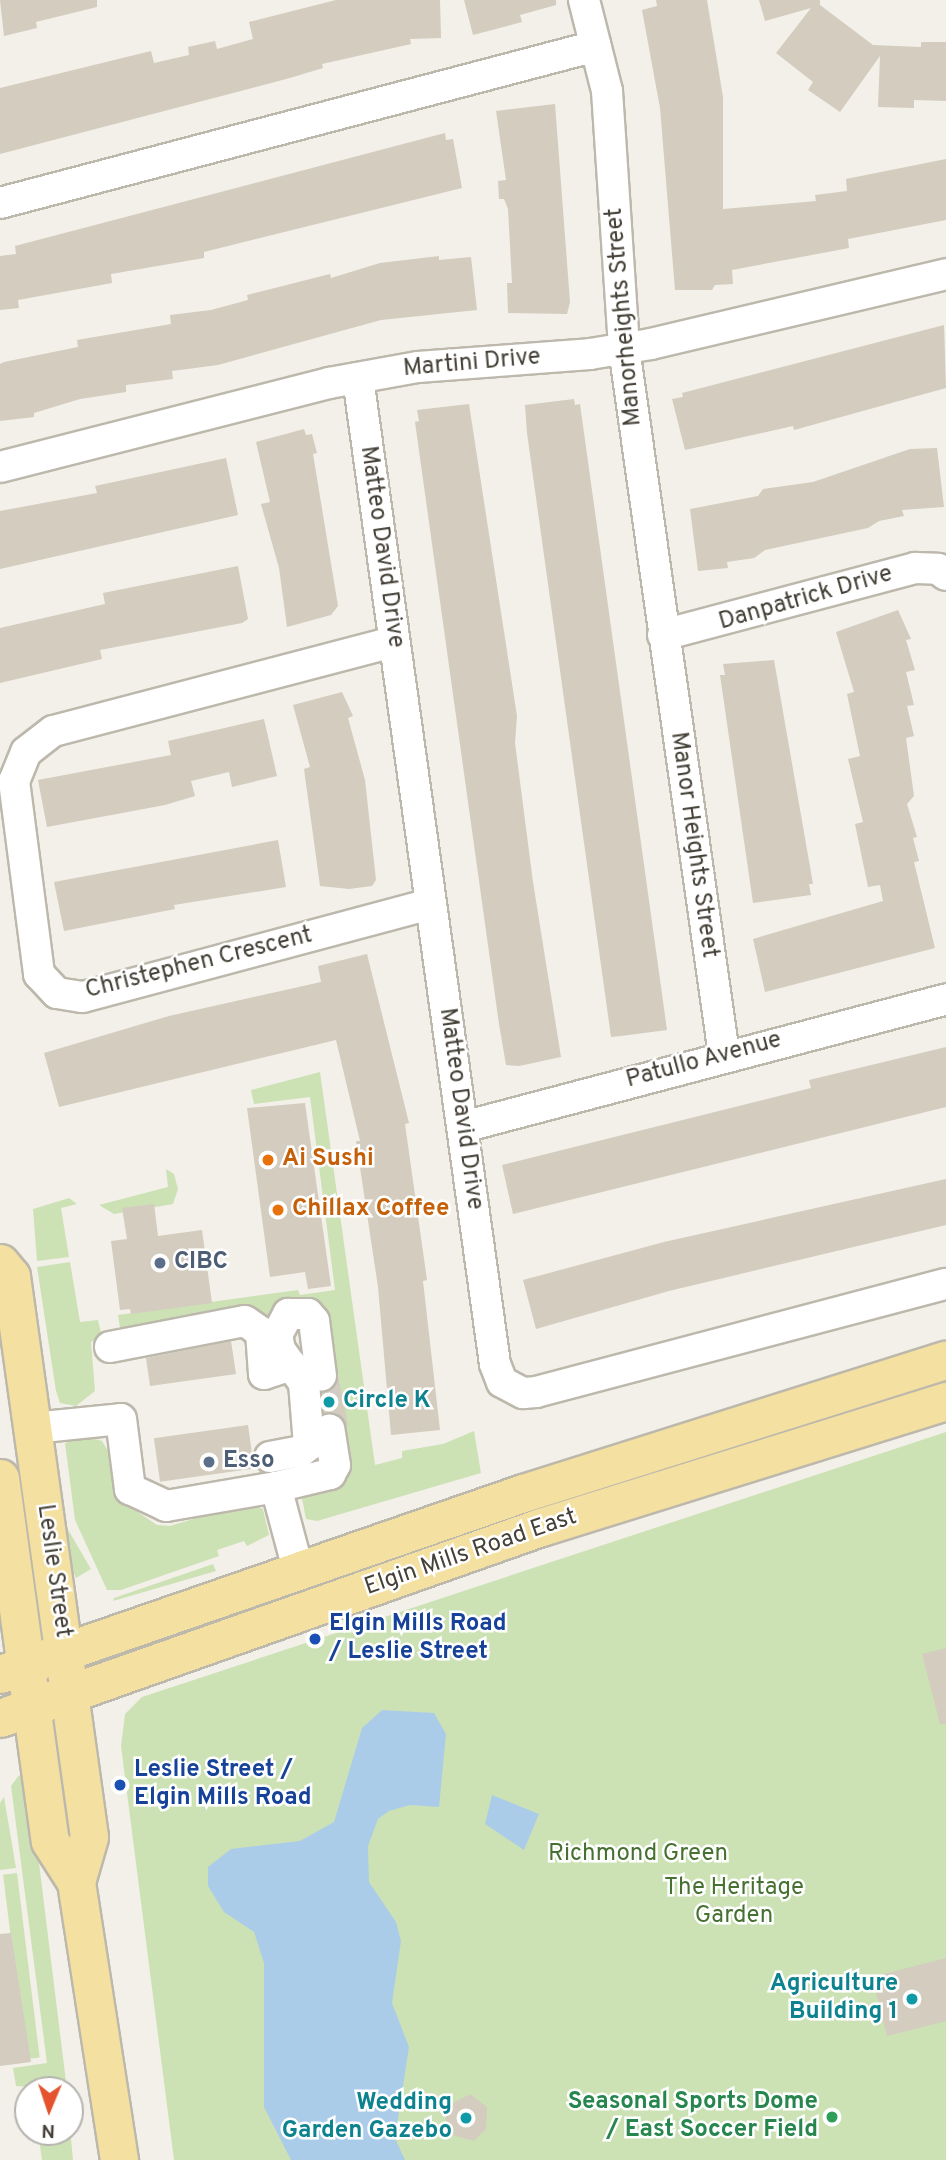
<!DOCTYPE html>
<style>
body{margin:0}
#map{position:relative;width:946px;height:2160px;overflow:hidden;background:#f2f0e8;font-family:Overpass,sans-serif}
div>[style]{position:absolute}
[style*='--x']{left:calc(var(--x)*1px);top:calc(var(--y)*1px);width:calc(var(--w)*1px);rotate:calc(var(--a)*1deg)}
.green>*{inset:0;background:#cce2b5;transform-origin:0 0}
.water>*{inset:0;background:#abcce9}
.building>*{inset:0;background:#d3ccbf;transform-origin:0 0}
.minor-tunnel>*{height:30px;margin-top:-15px;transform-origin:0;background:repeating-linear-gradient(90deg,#cfcdc5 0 30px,transparent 0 45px)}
.roads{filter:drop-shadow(2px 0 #bdb8ac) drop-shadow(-2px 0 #bdb8ac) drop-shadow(0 2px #bdb8ac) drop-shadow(0 -2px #bdb8ac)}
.minor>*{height:30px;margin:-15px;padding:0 15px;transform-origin:15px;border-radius:15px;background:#fff}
.major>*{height:37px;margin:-18.5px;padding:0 18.5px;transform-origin:18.5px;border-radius:18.5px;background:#f4e0a0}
.dots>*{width:19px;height:19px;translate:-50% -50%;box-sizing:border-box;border:4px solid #fff;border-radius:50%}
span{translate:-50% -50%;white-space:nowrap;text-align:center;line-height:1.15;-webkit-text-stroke:5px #fff;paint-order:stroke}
.street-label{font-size:24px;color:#454138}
.food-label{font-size:24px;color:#c56008;font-weight:700}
.left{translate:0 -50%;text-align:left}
.service-label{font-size:24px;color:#4e5e75;font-weight:700}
.culture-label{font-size:24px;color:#0d838f;font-weight:700}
.right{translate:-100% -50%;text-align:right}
.transit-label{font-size:24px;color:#164399;font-weight:700}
.park-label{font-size:24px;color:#467131}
.leisure-label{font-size:24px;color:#27864d;font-weight:700}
.north{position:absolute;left:14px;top:2076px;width:70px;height:70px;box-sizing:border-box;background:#fff;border:2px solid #b5b3af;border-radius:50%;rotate:182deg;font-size:19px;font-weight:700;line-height:28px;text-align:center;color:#454138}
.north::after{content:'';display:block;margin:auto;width:24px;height:32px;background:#e4532e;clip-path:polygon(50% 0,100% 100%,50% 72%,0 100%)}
</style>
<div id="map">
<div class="green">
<div style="clip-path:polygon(320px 1072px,375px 1465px,402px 1458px,402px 1451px,443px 1444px,474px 1431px,481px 1473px,317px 1521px,306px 1519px,301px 1493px,311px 1487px,335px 1431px,347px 1425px,338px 1373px,327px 1374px,323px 1329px,273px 1321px,121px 1334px,118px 1315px,298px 1290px,300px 1295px,335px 1290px,310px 1097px,254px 1104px,251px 1090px)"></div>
<div style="clip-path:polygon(166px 1169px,174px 1174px,178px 1189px,173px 1204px,114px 1214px,99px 1205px,168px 1187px)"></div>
<div style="clip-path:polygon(69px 1198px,77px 1204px,61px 1208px,69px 1257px,37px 1261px,33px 1209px)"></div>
<div style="clip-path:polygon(70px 1262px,80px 1322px,98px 1320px,102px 1337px,91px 1342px,95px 1391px,76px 1406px,60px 1403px,56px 1391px,37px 1267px)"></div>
<div style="clip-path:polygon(946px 1432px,946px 2160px,174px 2160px,121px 1746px,125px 1714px,142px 1697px)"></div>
<div style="clip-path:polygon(88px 1437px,102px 1441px,108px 1451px,115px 1497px,157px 1525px,170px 1526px,246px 1503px,263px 1509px,269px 1535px,247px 1546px,244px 1541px,217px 1550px,219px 1556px,121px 1590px,107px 1590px,75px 1520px,65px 1443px)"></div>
<div style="clip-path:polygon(63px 1521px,91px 1569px,76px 1578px,68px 1559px)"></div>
<div style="clip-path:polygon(213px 1564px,216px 1571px,113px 1601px,114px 1598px)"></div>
<div style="clip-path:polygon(19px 1775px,31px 1798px,67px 2090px,16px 2086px,13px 2068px,47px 2063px,11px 1786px)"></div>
<div style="clip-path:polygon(4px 1797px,16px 1868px,0 1870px,0 1803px)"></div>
<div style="left:17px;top:1873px;width:186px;height:14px;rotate:83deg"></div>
<div style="clip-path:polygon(70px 2128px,73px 2160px,42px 2160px,38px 2132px,70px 2132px)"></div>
</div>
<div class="water">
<div style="clip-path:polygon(382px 1710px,434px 1713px,446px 1734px,439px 1807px,410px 1805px,389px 1811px,378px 1819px,368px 1846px,369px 1882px,396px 1922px,401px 1941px,392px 2003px,409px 2047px,395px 2138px,405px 2160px,291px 2160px,264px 2107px,264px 1963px,254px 1932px,224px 1912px,208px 1886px,208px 1867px,231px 1849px,300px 1841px,334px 1822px,362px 1728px)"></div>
<div style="clip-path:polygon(492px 1795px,539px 1814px,524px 1850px,485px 1824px)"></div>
</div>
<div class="building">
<div style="clip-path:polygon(0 0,97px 0,97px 7px,36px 22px,37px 28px,4px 36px)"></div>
<div style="clip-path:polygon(336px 0,440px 0,441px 38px,410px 39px,411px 44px,322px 64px,323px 68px,290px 78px,0 154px,0 88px,151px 51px,154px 63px,189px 55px,188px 47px,215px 41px,217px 49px,253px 39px,249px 22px)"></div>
<div style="clip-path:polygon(464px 0,556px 0,556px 5px,520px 15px,522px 22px,473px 35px)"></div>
<div style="clip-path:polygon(656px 0,707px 0,723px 97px,723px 209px,816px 201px,815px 195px,847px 191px,846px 179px,946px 159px,946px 220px,848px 239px,849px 248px,732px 270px,733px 284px,715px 285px,712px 290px,675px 290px,660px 108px,642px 10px,657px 6px)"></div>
<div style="clip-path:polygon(759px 0,820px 0,820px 5px,873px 45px,921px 47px,921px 42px,946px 42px,946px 101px,914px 100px,914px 108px,878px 107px,880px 56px,840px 112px,808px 90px,813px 82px,776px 53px,811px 8px,765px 21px)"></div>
<div style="clip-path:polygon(555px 104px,570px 302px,567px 314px,508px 313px,507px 283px,512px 283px,508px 209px,504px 199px,499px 199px,498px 181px,506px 180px,496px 111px)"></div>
<div style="clip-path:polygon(445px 133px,446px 140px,453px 139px,462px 188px,204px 252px,204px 258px,111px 274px,112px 283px,18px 300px,19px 308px,0 310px,0 256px,16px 254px,15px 246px)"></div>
<div style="clip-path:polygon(439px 256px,439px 260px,471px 257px,477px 310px,381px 320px,218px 365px,172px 371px,173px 379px,126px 385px,126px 392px,80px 399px,34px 413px,34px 417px,0 421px,0 364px,4px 362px,78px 347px,77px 340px,171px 324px,170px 315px,211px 310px,248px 300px,247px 295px,330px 274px,331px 278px,380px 263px)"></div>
<div style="clip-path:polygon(944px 325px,946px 388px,794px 430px,793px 426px,685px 450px,672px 399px,683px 397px,682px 393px)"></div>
<div style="clip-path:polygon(574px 399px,575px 405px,580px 404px,667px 1030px,621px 1036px,611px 1037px,527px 433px,525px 405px)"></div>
<div style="clip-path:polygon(469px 404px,517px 716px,515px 743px,533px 882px,561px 1057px,519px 1066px,506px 1065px,499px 1024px,415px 422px,419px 421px,417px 410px)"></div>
<div style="clip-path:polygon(304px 429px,306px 435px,312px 434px,317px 453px,313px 454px,338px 606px,331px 615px,287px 627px,279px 568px,261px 504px,270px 502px,256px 442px)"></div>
<div style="clip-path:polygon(937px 448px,944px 507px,902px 510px,904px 516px,879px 521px,868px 528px,765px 550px,754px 558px,727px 562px,728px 568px,698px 571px,690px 509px,758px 496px,763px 489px,813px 482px,910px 449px)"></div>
<div style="clip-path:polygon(226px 458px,238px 515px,0 569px,0 511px,97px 493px,95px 486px)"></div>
<div style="clip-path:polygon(238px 566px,248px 619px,242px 623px,100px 650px,102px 659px,0 683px,0 628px,105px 604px,103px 593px)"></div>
<div style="clip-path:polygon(898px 610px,911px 639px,906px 640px,915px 670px,906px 672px,914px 705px,907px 706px,914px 736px,906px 738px,914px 796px,907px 804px,917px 837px,913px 838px,919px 861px,914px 862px,935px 948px,765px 992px,753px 939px,883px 901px,880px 885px,868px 887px,855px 824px,863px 822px,848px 759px,860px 756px,847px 694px,854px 692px,836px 632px)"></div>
<div style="clip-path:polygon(774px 660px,813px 884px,809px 884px,811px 895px,753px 903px,720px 675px,725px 675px,723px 664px)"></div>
<div style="clip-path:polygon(342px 692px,353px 716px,348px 718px,365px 780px,376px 880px,372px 886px,349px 889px,320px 886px,304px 769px,310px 767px,293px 705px)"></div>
<div style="clip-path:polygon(264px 719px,277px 776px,232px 787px,229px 772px,191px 781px,195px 796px,165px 805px,47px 827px,38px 780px,171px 755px,168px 741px)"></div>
<div style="clip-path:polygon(278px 840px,286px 887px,174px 905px,175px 909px,64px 931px,54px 882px)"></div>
<div style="clip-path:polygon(367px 954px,409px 1123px,405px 1124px,427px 1280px,423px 1281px,440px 1430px,391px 1435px,378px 1287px,356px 1141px,360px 1141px,336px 1040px,59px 1107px,44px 1053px,169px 1016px,321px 982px,318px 966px)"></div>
<div style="clip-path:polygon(946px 1047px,946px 1107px,513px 1214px,502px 1165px,811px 1088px,809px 1080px)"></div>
<div style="clip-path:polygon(305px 1103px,331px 1286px,308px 1289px,305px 1272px,270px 1277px,247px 1108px)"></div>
<div style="clip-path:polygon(946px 1179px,946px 1225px,669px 1291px,536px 1329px,523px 1280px,664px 1242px)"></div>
<div style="clip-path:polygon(154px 1204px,158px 1236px,202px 1230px,212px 1303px,131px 1314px,130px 1309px,120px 1310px,111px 1241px,127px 1239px,122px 1208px)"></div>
<div style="clip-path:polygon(231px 1341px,236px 1374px,150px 1386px,146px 1358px)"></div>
<div style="clip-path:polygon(338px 1374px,348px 1425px,346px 1426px,336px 1413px,324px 1413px,322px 1393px,332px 1389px)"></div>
<div style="left:248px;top:1425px;width:44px;height:95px;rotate:82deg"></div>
<div style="clip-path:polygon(946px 1648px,946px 1724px,940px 1724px,922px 1654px)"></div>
<div style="clip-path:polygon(11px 1933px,31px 2062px,0 2066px,0 1934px)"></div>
<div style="clip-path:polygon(946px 1958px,946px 2021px,887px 2036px,872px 1977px)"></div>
<div style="clip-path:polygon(470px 2094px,487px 2107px,486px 2129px,474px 2141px,455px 2136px,447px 2127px,444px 2108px)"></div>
</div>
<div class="minor-tunnel">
<div style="--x:321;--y:1376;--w:54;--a:81.4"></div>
</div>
<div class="roads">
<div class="minor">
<div style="--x:584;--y:0;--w:94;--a:75.8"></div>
<div style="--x:607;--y:91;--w:258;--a:86.2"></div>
<div style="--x:624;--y:348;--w:714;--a:81.95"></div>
<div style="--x:0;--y:203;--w:616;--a:-14.76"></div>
<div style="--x:358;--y:378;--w:995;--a:82.09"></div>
<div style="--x:495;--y:1364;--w:19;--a:69"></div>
<div style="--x:502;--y:1382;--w:24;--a:28"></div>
<div style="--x:523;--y:1393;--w:13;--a:-4"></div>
<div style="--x:536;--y:1392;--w:424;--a:-14.8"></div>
<div style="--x:0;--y:467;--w:340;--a:-14.3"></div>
<div style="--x:329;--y:383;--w:90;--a:-10.2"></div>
<div style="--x:418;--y:367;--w:172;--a:-4.3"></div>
<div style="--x:590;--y:354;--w:62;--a:-9.3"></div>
<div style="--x:651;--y:344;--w:303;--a:-13.3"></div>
<div style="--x:663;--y:635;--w:261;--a:-14.9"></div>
<div style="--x:915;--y:568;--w:23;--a:2"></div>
<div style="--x:938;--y:569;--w:10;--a:37"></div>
<div style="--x:393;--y:642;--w:351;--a:165.3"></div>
<div style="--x:53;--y:731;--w:34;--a:142"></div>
<div style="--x:26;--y:752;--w:31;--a:112"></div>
<div style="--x:14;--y:781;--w:195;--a:82.6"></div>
<div style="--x:39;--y:974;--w:26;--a:47"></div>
<div style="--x:57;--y:993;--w:26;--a:9"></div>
<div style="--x:83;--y:997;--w:359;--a:-15"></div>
<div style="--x:463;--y:1127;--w:500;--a:-14.8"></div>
<div style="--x:110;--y:1347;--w:137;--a:-10.9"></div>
<div style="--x:245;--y:1321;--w:19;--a:35"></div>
<div style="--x:261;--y:1332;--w:42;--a:85.9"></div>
<div style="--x:264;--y:1374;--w:29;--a:-18"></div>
<div style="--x:33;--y:1428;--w:88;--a:-5.8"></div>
<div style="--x:121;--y:1419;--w:71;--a:82.7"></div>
<div style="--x:130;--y:1489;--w:40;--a:25"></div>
<div style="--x:166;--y:1506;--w:112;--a:-9.8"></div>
<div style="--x:276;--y:1487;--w:85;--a:75"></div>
<div style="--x:270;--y:1457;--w:32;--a:-11"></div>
<div style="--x:301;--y:1451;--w:10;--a:-37"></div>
<div style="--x:309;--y:1445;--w:62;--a:-94.6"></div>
<div style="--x:304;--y:1383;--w:41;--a:-126"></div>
<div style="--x:280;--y:1350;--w:15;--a:-101"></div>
<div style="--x:277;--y:1335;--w:24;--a:-62"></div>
<div style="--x:288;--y:1314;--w:20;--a:0"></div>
<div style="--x:308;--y:1314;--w:9;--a:49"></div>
<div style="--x:314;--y:1321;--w:55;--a:82.7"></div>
<div style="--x:276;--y:1487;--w:56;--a:-13.5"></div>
<div style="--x:330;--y:1474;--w:10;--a:-61"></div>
<div style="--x:335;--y:1465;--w:36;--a:-99"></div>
</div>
<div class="major">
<div style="--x:0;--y:1263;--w:17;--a:50"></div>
<div style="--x:11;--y:1276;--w:566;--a:82.08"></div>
<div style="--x:89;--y:1837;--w:47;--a:106.1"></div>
<div style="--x:0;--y:1478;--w:366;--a:82.2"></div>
<div style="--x:50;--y:1841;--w:49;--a:57.6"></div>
<div style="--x:76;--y:1882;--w:281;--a:81.2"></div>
<div style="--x:0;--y:1674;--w:553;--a:-19.09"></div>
<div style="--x:523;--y:1493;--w:443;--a:-17.5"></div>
<div style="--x:0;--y:1718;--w:574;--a:-19.45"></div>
<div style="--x:541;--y:1527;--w:424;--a:-17.3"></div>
</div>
</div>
<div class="dots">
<div style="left:268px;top:1160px;background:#e8710a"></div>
<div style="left:278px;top:1210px;background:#e8710a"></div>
<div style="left:160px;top:1263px;background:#5c6f8a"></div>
<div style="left:329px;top:1402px;background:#0f9aa8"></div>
<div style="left:209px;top:1462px;background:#5c6f8a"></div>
<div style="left:315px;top:1639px;background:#1a4fb4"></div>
<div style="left:120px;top:1785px;background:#1a4fb4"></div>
<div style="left:912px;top:1999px;background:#0f9aa8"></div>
<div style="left:832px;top:2117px;background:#2e9e5b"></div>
<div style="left:466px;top:2118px;background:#0f9aa8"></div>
</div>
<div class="street-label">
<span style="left:625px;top:317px;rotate:-95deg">Manorheights Street</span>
<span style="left:472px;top:364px;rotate:-5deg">Martini Drive</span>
<span style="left:381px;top:547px;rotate:82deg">Matteo David Drive</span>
<span style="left:806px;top:599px;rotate:-16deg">Danpatrick Drive</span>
<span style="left:693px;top:845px;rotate:82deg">Manor Heights Street</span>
<span style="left:199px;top:964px;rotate:-14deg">Christephen Crescent</span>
<span style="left:704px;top:1061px;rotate:-15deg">Patullo Avenue</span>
<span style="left:460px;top:1109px;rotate:82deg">Matteo David Drive</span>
<span style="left:471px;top:1553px;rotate:-19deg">Elgin Mills Road East</span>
<span style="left:53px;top:1571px;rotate:82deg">Leslie Street</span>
</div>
<div class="food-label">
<span class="left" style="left:282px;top:1160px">Ai Sushi</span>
<span class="left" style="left:292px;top:1210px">Chillax Coffee</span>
</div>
<div class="service-label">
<span class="left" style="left:174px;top:1263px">CIBC</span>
<span class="left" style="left:223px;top:1462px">Esso</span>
</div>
<div class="culture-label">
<span class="left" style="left:343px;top:1402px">Circle K</span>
<span class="right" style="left:898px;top:1999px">Agriculture<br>Building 1</span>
<span class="right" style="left:452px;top:2118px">Wedding<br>Garden Gazebo</span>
</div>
<div class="transit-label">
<span class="left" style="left:329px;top:1639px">Elgin Mills Road<br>/ Leslie Street</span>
<span class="left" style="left:134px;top:1785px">Leslie Street /<br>Elgin Mills Road</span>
</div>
<div class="park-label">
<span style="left:638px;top:1855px">Richmond Green</span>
<span style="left:734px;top:1903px">The Heritage<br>Garden</span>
</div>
<div class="leisure-label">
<span class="right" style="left:818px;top:2117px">Seasonal Sports Dome<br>/ East Soccer Field</span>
</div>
<div class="north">N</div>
</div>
